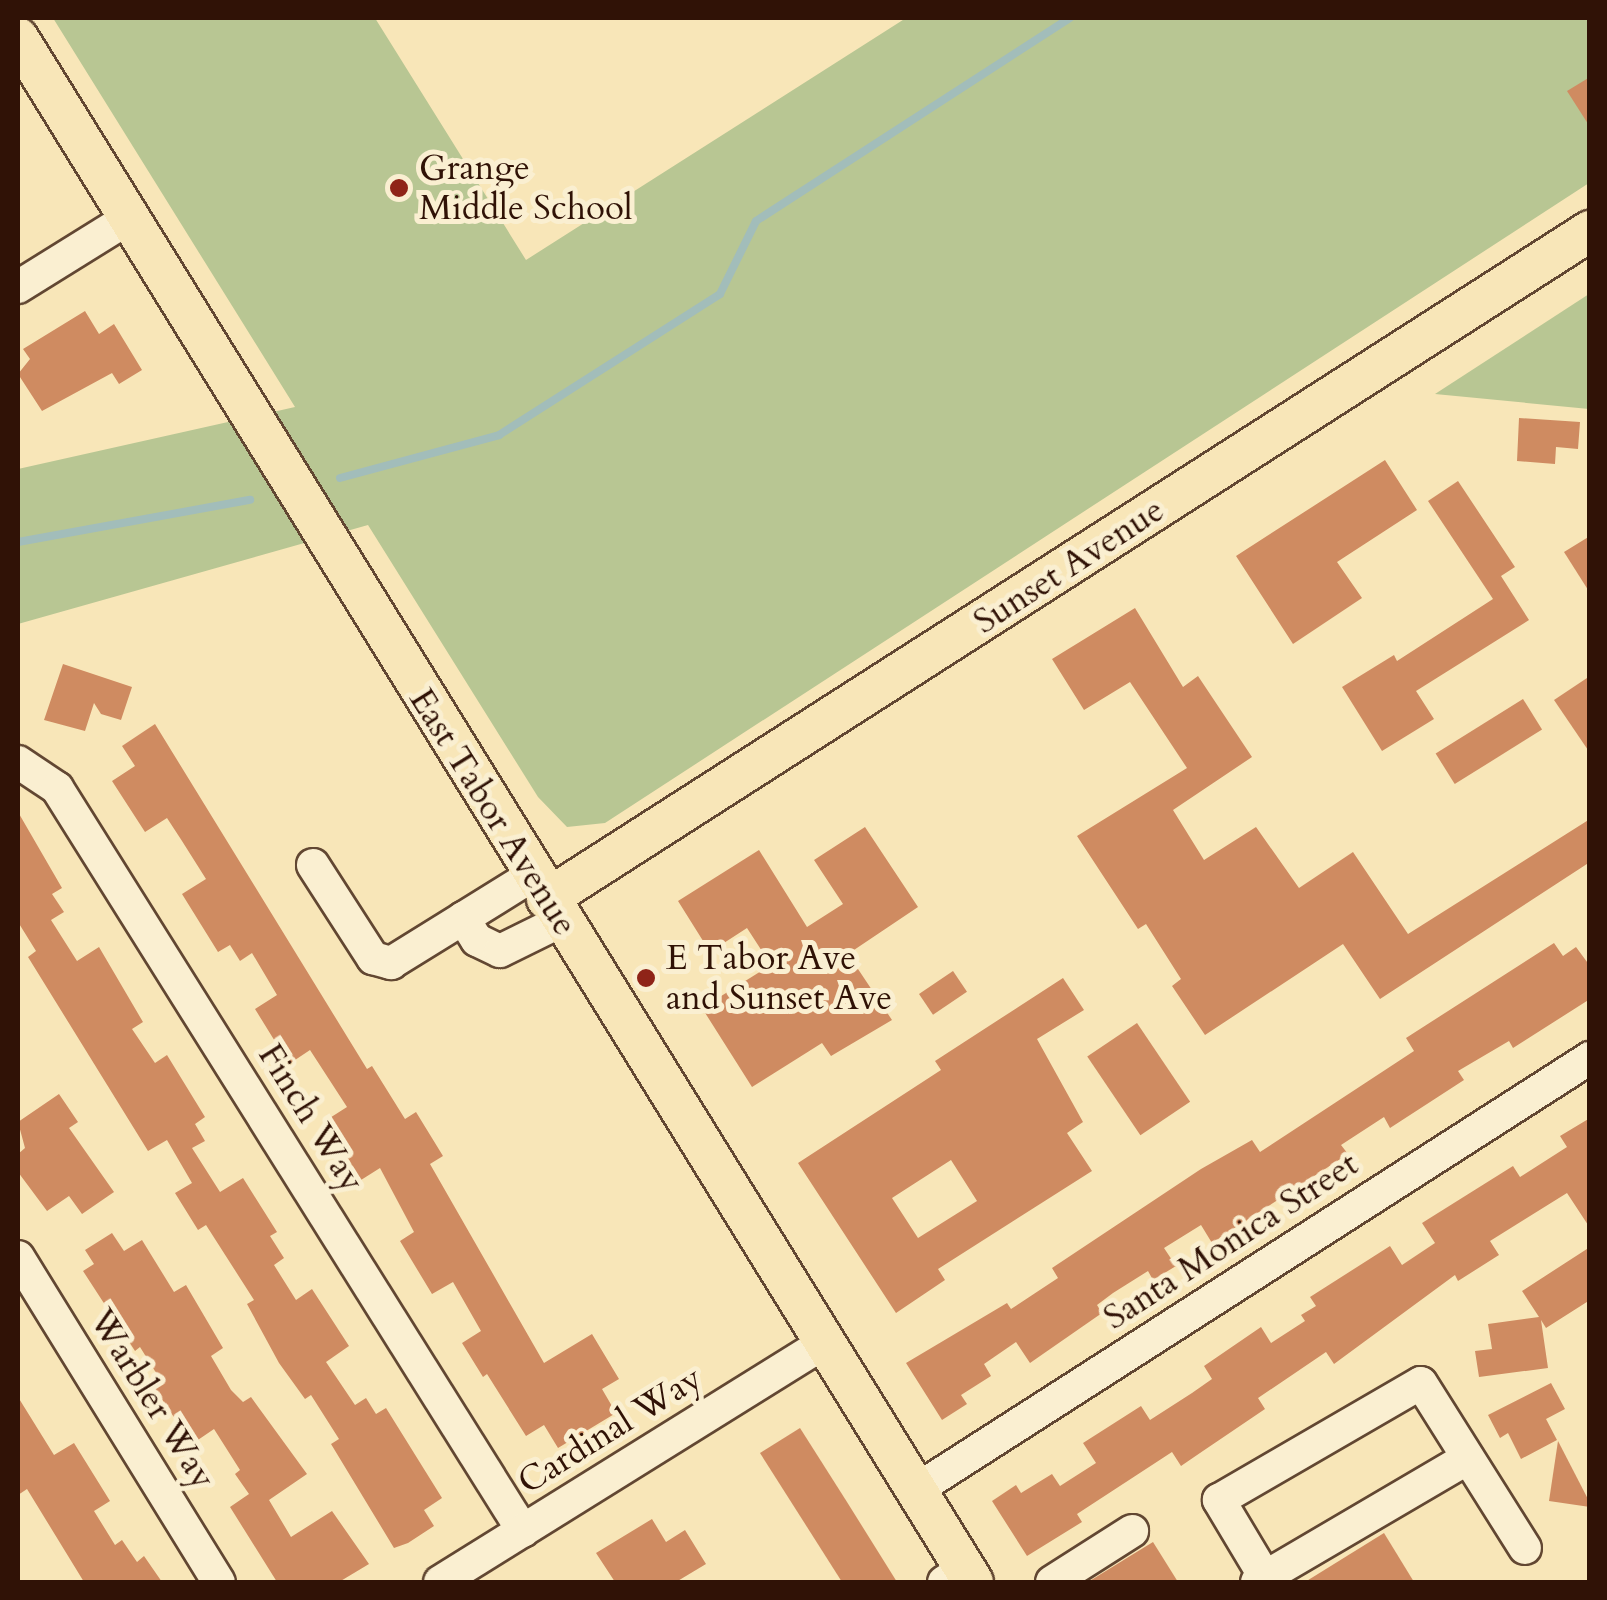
<!DOCTYPE html>
<style>
body{margin:0}
#map{position:relative;width:1607px;height:1600px;overflow:hidden;background:#f8e6b8;font-family:Cardo,serif}
div>[style]{position:absolute}
[style*='--x']{left:calc(var(--x)*1px);top:calc(var(--y)*1px);width:calc(var(--w)*1px);rotate:calc(var(--a)*1deg)}
.green>*{inset:0;background:#b8c693}
.stream>*{height:8px;margin:-4px;padding:0 4px;transform-origin:4px;border-radius:4px;background:#a2bdba}
.building>*{inset:0;background:#cf8b61;transform-origin:0 0}
.roads{filter:drop-shadow(2px 0 #624732) drop-shadow(-2px 0 #624732) drop-shadow(0 2px #624732) drop-shadow(0 -2px #624732)}
.minor>*{height:32px;margin:-16px;padding:0 16px;transform-origin:16px;border-radius:16px;background:#faefd1}
.major>*{height:40px;margin:-20px;padding:0 20px;transform-origin:20px;border-radius:20px;background:#f8e6b8}
.dots>*{width:28px;height:28px;translate:-50% -50%;box-sizing:border-box;border:5px solid #faefd1;border-radius:50%}
span{translate:-50% -50%;white-space:nowrap;text-align:center;line-height:1.15;-webkit-text-stroke:10px #faefd1;paint-order:stroke}
.poi-label{font-size:35px;color:#301206}
.left{translate:0 -50%;text-align:left}
.street-label{font-size:35px;color:#301206}
.frame{position:absolute;inset:0;border:20px solid #301206;pointer-events:none}
</style>
<div id="map">
<div class="green">
<div style="clip-path:polygon(53px 18px,375px 18px,526px 260px,906px 18px,1589px 18px,1589px 183px,605px 823px,567px 827px,538px 797px,368px 525px,18px 624px,18px 469px,295px 407px)"></div>
<div style="clip-path:polygon(1589px 294px,1589px 409px,1435px 394px)"></div>
</div>
<div class="stream">
<div style="--x:340;--y:478;--w:165;--a:-15.1"></div>
<div style="--x:499;--y:435;--w:262;--a:-32.5"></div>
<div style="--x:720;--y:294;--w:81;--a:-63.7"></div>
<div style="--x:756;--y:221;--w:374;--a:-32.9"></div>
<div style="--x:18;--y:542;--w:236;--a:-10.3"></div>
</div>
<div class="building">
<div style="clip-path:polygon(1590px 77px,1590px 127px,1567px 91px)"></div>
<div style="clip-path:polygon(85px 311px,99px 334px,114px 324px,142px 370px,119px 384px,112px 373px,42px 411px,18px 374px,30px 359px,23px 349px)"></div>
<div style="clip-path:polygon(1519px 418px,1580px 422px,1578px 449px,1556px 447px,1555px 464px,1517px 461px)"></div>
<div style="clip-path:polygon(1385px 460px,1417px 510px,1337px 562px,1362px 598px,1293px 644px,1236px 556px)"></div>
<div style="clip-path:polygon(1458px 481px,1515px 567px,1501px 576px,1529px 620px,1416px 691px,1434px 719px,1382px 751px,1342px 687px,1394px 655px,1397px 661px,1493px 599px,1428px 501px)"></div>
<div style="clip-path:polygon(1590px 536px,1590px 593px,1564px 552px)"></div>
<div style="clip-path:polygon(1135px 608px,1183px 687px,1198px 676px,1252px 757px,1173px 810px,1204px 860px,1256px 827px,1299px 888px,1353px 852px,1408px 934px,1590px 819px,1590px 862px,1380px 999px,1343px 944px,1205px 1035px,1172px 986px,1181px 979px,1146px 924px,1138px 929px,1077px 836px,1187px 768px,1130px 682px,1084px 710px,1052px 659px)"></div>
<div style="clip-path:polygon(63px 664px,132px 687px,121px 720px,101px 714px,94px 703px,85px 731px,44px 720px)"></div>
<div style="clip-path:polygon(1590px 676px,1590px 753px,1554px 700px)"></div>
<div style="left:1523px;top:699px;width:36px;height:103px;rotate:58deg"></div>
<div style="clip-path:polygon(155px 724px,367px 1069px,372px 1066px,405px 1119px,416px 1112px,443px 1156px,430px 1164px,544px 1363px,592px 1334px,619px 1379px,602px 1389px,616px 1413px,558px 1448px,544px 1425px,526px 1436px,487px 1374px,483px 1377px,462px 1343px,481px 1331px,453px 1282px,432px 1294px,400px 1241px,414px 1232px,380px 1168px,361px 1180px,325px 1121px,347px 1107px,310px 1050px,289px 1064px,255px 1009px,277px 995px,252px 953px,240px 961px,230px 945px,218px 952px,182px 894px,206px 879px,182px 841px,167px 818px,145px 832px,112px 781px,135px 766px,122px 746px)"></div>
<div style="clip-path:polygon(18px 812px,62px 888px,52px 894px,64px 912px,51px 920px,77px 961px,99px 947px,143px 1022px,132px 1029px,155px 1063px,167px 1055px,205px 1117px,195px 1124px,205px 1141px,192px 1148px,220px 1192px,243px 1178px,277px 1232px,270px 1236px,284px 1258px,274px 1265px,296px 1300px,312px 1289px,349px 1346px,326px 1362px,355px 1405px,366px 1398px,376px 1414px,386px 1408px,442px 1498px,424px 1510px,434px 1526px,408px 1543px,394px 1548px,331px 1444px,339px 1439px,311px 1395px,305px 1399px,279px 1363px,247px 1304px,254px 1300px,206px 1225px,198px 1230px,175px 1193px,192px 1183px,167px 1140px,148px 1151px,28px 957px,36px 951px,18px 922px)"></div>
<div style="clip-path:polygon(865px 827px,918px 907px,848px 954px,892px 1020px,831px 1056px,822px 1043px,752px 1087px,702px 1008px,771px 965px,747px 928px,710px 952px,678px 901px,759px 850px,807px 927px,843px 904px,814px 860px)"></div>
<div style="clip-path:polygon(1554px 943px,1563px 956px,1576px 947px,1590px 966px,1590px 999px,1513px 1048px,1509px 1041px,1458px 1071px,1464px 1080px,1390px 1128px,1384px 1117px,1341px 1145px,1348px 1154px,1212px 1243px,1201px 1225px,1164px 1248px,1176px 1266px,1153px 1280px,1148px 1271px,1113px 1293px,1097px 1305px,1102px 1313px,1030px 1363px,1016px 1342px,984px 1364px,991px 1376px,961px 1395px,967px 1404px,942px 1420px,906px 1363px,1007px 1303px,1011px 1309px,1058px 1278px,1052px 1268px,1201px 1169px,1252px 1140px,1260px 1152px,1414px 1051px,1406px 1038px)"></div>
<div style="left:953px;top:971px;width:25px;height:41px;rotate:56deg"></div>
<div style="clip-path:polygon(evenodd,1063px 978px,1084px 1010px,1037px 1039px,1083px 1122px,1067px 1133px,1092px 1171px,938px 1269px,945px 1280px,896px 1313px,798px 1163px,941px 1070px,935px 1061px,1063px 978px,951px 1160px,977px 1201px,918px 1238px,892px 1198px,951px 1160px)"></div>
<div style="left:1137px;top:1023px;width:95px;height:60px;rotate:56deg"></div>
<div style="clip-path:polygon(59px 1094px,78px 1122px,69px 1128px,114px 1192px,82px 1214px,69px 1196px,47px 1211px,18px 1172px,18px 1154px,25px 1148px,18px 1122px)"></div>
<div style="clip-path:polygon(1590px 1118px,1590px 1228px,1567px 1193px,1490px 1241px,1499px 1255px,1458px 1281px,1455px 1275px,1334px 1364px,1326px 1352px,1258px 1398px,1265px 1409px,1200px 1453px,1181px 1466px,1172px 1452px,1077px 1514px,1082px 1522px,1027px 1556px,992px 1501px,1016px 1485px,1021px 1493px,1052px 1474px,1060px 1486px,1096px 1463px,1083px 1443px,1141px 1406px,1150px 1420px,1192px 1393px,1212px 1379px,1204px 1366px,1261px 1327px,1271px 1343px,1305px 1321px,1301px 1315px,1316px 1306px,1310px 1297px,1390px 1246px,1402px 1265px,1435px 1243px,1422px 1223px,1513px 1166px,1520px 1177px,1567px 1147px,1560px 1136px)"></div>
<div style="clip-path:polygon(112px 1233px,124px 1251px,142px 1240px,174px 1292px,186px 1285px,223px 1348px,211px 1356px,231px 1390px,243px 1402px,251px 1397px,307px 1474px,269px 1500px,291px 1537px,332px 1511px,369px 1564px,339px 1582px,277px 1582px,230px 1507px,249px 1494px,235px 1474px,240px 1470px,214px 1429px,192px 1444px,155px 1389px,163px 1384px,140px 1347px,135px 1351px,83px 1271px,94px 1264px,85px 1250px)"></div>
<div style="clip-path:polygon(1590px 1247px,1590px 1300px,1546px 1328px,1541px 1320px,1548px 1368px,1479px 1377px,1475px 1351px,1492px 1349px,1488px 1324px,1539px 1317px,1522px 1291px)"></div>
<div style="clip-path:polygon(1551px 1383px,1565px 1409px,1546px 1419px,1557px 1440px,1521px 1459px,1508px 1433px,1500px 1438px,1488px 1415px)"></div>
<div style="clip-path:polygon(18px 1397px,54px 1455px,74px 1443px,110px 1501px,94px 1511px,115px 1545px,122px 1540px,137px 1562px,144px 1556px,162px 1582px,84px 1582px,27px 1489px,18px 1495px)"></div>
<div style="clip-path:polygon(800px 1428px,847px 1502px,897px 1582px,842px 1582px,760px 1453px)"></div>
<div style="clip-path:polygon(1558px 1441px,1590px 1503px,1590px 1507px,1549px 1501px)"></div>
<div style="clip-path:polygon(652px 1519px,666px 1542px,685px 1530px,706px 1564px,676px 1582px,615px 1582px,596px 1553px)"></div>
<div style="clip-path:polygon(1384px 1533px,1414px 1582px,1305px 1582px)"></div>
<div style="clip-path:polygon(1153px 1542px,1178px 1582px,1088px 1582px,1135px 1553px)"></div>
</div>
<div class="roads">
<div class="minor">
<div style="--x:18;--y:287;--w:131;--a:-31.9"></div>
<div style="--x:18;--y:762;--w:47;--a:33.7"></div>
<div style="--x:57;--y:788;--w:877;--a:57.9"></div>
<div style="--x:313;--y:865;--w:111;--a:57.2"></div>
<div style="--x:373;--y:958;--w:19;--a:16"></div>
<div style="--x:391;--y:963;--w:167;--a:-31.8"></div>
<div style="--x:463;--y:918;--w:26;--a:58"></div>
<div style="--x:477;--y:940;--w:25;--a:26"></div>
<div style="--x:500;--y:951;--w:68;--a:-26.2"></div>
<div style="--x:18;--y:1257;--w:382;--a:58.3"></div>
<div style="--x:916;--y:1490;--w:801;--a:-32.66"></div>
<div style="--x:1265;--y:1577;--w:235;--a:-30.4"></div>
<div style="--x:440;--y:1582;--w:451;--a:-31.9"></div>
<div style="--x:944;--y:1582;--w:25;--a:-32"></div>
<div style="--x:1052;--y:1582;--w:95;--a:-32.5"></div>
<div style="--x:1257;--y:1582;--w:9;--a:-32"></div>
<div style="--x:1265;--y:1577;--w:90;--a:-120.9"></div>
<div style="--x:1219;--y:1500;--w:233;--a:-30.1"></div>
<div style="--x:1421;--y:1383;--w:195;--a:57.8"></div>
</div>
<div class="major">
<div style="--x:18;--y:38;--w:1815;--a:58.26"></div>
<div style="--x:547;--y:899;--w:1239;--a:-32.64"></div>
</div>
</div>
<div class="dots">
<div style="left:399px;top:188px;background:#8f2418"></div>
<div style="left:646px;top:978px;background:#8f2418"></div>
</div>
<div class="poi-label">
<span class="left" style="left:419px;top:188px">Grange<br>Middle School</span>
<span class="left" style="left:666px;top:978px">E Tabor Ave<br>and Sunset Ave</span>
</div>
<div class="street-label">
<span style="left:1069px;top:566px;rotate:-33deg">Sunset Avenue</span>
<span style="left:493px;top:812px;rotate:58deg">East Tabor Avenue</span>
<span style="left:311px;top:1118px;rotate:58deg">Finch Way</span>
<span style="left:1231px;top:1241px;rotate:-33deg">Santa Monica Street</span>
<span style="left:152px;top:1399px;rotate:58deg">Warbler Way</span>
<span style="left:610px;top:1430px;rotate:-32deg">Cardinal Way</span>
</div>
<div class="frame"></div>
</div>
